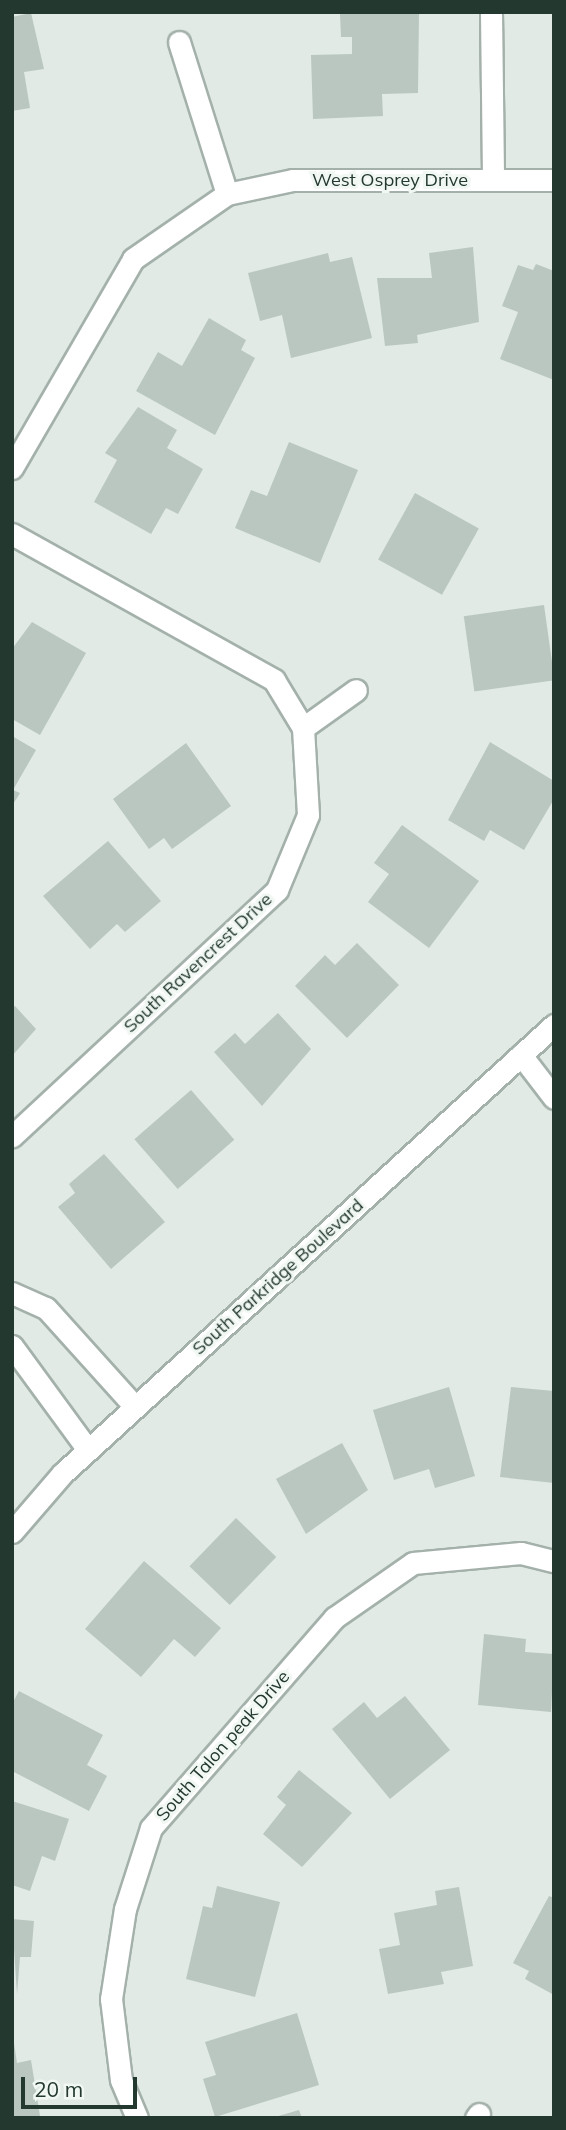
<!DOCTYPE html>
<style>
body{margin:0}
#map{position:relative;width:566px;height:2130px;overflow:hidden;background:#e1eae5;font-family:Mulish,sans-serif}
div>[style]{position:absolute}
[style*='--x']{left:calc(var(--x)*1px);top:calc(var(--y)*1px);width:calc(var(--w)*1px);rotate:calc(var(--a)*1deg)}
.building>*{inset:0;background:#b9c7c0;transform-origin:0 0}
.roads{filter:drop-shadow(2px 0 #a4b1ab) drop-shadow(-2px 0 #a4b1ab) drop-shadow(0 2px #a4b1ab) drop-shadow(0 -2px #a4b1ab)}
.minor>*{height:21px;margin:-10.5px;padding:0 10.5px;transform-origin:10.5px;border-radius:10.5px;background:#fff}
span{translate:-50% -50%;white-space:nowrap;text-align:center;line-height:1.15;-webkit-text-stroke:6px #f1f7f3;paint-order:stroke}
.street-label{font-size:18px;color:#233930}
.frame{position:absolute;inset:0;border:14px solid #233930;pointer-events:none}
.scale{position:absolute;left:21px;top:2077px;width:116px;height:32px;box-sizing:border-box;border:4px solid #233930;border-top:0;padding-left:9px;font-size:21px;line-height:24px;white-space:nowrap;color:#233930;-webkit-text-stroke:5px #f1f7f3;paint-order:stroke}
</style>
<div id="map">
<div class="building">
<div style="clip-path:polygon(419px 12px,418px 93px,382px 94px,383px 116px,313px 119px,311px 55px,352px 54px,352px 37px,341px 37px,340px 14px)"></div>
<div style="clip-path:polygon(31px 13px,44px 69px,24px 72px,30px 108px,12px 111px,12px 17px)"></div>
<div style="clip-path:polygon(473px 247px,479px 322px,417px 335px,418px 343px,385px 346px,377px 278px,432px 278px,429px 253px)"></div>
<div style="clip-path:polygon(328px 253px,330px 262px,352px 257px,372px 338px,291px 358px,282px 315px,260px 321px,248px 273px)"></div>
<div style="clip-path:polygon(536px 264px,554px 271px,554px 380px,500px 359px,518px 312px,502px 306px,518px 265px,533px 270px)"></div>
<div style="clip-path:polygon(209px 318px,246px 340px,241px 350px,255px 358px,215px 435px,136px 391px,158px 352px,182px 366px)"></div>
<div style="clip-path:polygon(138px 407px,177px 430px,167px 448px,203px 469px,178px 514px,166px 508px,151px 534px,94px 502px,117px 460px,105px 453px)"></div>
<div style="clip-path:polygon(289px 442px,358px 470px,320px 563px,235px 528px,251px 490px,267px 496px)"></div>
<div style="left:415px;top:493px;width:73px;height:76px;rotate:29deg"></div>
<div style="left:544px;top:605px;width:76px;height:81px;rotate:82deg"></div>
<div style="clip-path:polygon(32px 622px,86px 653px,40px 735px,12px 719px,12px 649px)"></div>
<div style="clip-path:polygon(12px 736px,36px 750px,13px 790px,20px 793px,12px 806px)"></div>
<div style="clip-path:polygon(490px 742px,554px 781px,554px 799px,524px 850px,490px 830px,484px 841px,448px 820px)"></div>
<div style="clip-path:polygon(186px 743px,231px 806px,172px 849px,164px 838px,149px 849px,113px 799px)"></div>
<div style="clip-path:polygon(402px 825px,479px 881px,429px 948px,368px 902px,389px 874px,374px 863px)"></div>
<div style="clip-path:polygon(108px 841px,161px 901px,125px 932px,117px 924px,90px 949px,43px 896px)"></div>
<div style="clip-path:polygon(357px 943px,399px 985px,347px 1038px,295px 986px,325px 955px,335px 965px)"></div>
<div style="clip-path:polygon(15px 1006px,36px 1029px,12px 1056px,12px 1008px)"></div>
<div style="clip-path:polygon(278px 1013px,311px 1049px,262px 1106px,214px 1052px,235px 1033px,245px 1044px)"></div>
<div style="left:191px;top:1090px;width:66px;height:75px;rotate:49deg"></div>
<div style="clip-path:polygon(104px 1154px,165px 1222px,111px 1269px,58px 1207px,75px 1193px,69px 1184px)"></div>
<div style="clip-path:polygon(449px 1387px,475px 1476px,435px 1488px,429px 1469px,394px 1480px,373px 1410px)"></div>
<div style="clip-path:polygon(511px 1387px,554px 1391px,554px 1483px,500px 1477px)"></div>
<div style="clip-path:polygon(342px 1443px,368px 1490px,306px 1534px,276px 1479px)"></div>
<div style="left:236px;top:1518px;width:56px;height:67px;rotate:44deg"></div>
<div style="clip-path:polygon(144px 1561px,221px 1628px,195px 1657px,174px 1639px,141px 1677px,85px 1629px)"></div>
<div style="clip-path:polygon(484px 1634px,526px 1639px,525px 1652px,554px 1654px,551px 1712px,478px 1705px)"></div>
<div style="clip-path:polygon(19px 1691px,103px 1735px,87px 1765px,107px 1776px,89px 1811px,12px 1771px,12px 1704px)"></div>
<div style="clip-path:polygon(405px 1696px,450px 1750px,390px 1799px,332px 1729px,364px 1702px,377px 1718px)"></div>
<div style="clip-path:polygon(299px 1770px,352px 1813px,302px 1867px,263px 1834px,286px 1805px,277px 1797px)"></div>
<div style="clip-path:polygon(12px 1801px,69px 1819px,55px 1861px,42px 1856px,30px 1891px,12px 1885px)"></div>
<div style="clip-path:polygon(217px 1886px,280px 1902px,255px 1997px,186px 1979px,203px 1906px,212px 1908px)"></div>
<div style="clip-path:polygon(459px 1887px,473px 1966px,441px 1972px,444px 1984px,388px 1994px,379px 1949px,400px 1945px,394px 1913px,437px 1905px,435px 1891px)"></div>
<div style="clip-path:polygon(549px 1896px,554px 1898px,554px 1995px,525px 1979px,529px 1971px,513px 1963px)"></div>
<div style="clip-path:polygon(12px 1919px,34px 1921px,31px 1957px,20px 1957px,17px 1994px)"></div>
<div style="clip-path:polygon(297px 2013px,319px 2085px,215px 2117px,203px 2079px,216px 2075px,205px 2042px)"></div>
<div style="clip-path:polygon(14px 2043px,17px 2063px,31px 2060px,40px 2116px,12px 2118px)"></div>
<div style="clip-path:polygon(299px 2110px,302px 2118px,276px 2118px,275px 2117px)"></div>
</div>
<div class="roads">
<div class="minor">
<div style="--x:491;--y:12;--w:168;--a:89.3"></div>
<div style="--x:179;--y:42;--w:159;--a:72.5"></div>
<div style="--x:12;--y:468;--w:241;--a:-59.9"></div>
<div style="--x:133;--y:259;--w:114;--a:-34.7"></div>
<div style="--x:227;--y:194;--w:67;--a:-12"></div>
<div style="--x:293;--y:180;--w:261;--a:0"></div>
<div style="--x:12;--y:534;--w:300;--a:29.1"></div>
<div style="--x:274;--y:680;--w:56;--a:58.9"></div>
<div style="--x:303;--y:728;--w:87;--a:86.7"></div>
<div style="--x:308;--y:815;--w:81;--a:112.5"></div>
<div style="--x:277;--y:890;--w:362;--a:137.1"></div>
<div style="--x:303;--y:728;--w:65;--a:-35.6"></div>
<div style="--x:521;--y:1055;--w:54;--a:52.5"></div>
<div style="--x:12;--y:1293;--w:37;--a:24"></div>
<div style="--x:46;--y:1308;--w:133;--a:48"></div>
<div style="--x:12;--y:1346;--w:129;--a:53.8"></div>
<div style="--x:12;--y:1532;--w:78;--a:-49.2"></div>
<div style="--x:63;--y:1473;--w:665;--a:-42.38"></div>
<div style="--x:137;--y:2118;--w:41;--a:-112.8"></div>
<div style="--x:121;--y:2080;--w:82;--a:-97"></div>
<div style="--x:111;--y:1999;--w:91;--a:-81.2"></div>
<div style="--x:125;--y:1909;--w:85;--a:-72.2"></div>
<div style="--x:151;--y:1828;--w:279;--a:-48.9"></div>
<div style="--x:334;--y:1618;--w:96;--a:-34.8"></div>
<div style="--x:413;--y:1563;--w:108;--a:-5.3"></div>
<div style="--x:521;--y:1553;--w:34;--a:14"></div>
<div style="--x:476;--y:2118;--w:5;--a:-53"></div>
</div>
</div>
<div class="street-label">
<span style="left:390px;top:180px">West Osprey Drive</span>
<span style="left:198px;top:963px;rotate:-43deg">South Ravencrest Drive</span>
<span style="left:278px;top:1277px;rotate:-42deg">South Parkridge Boulevard</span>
<span style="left:223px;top:1746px;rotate:-49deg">South Talon peak Drive</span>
</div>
<div class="frame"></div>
<div class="scale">20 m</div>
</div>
